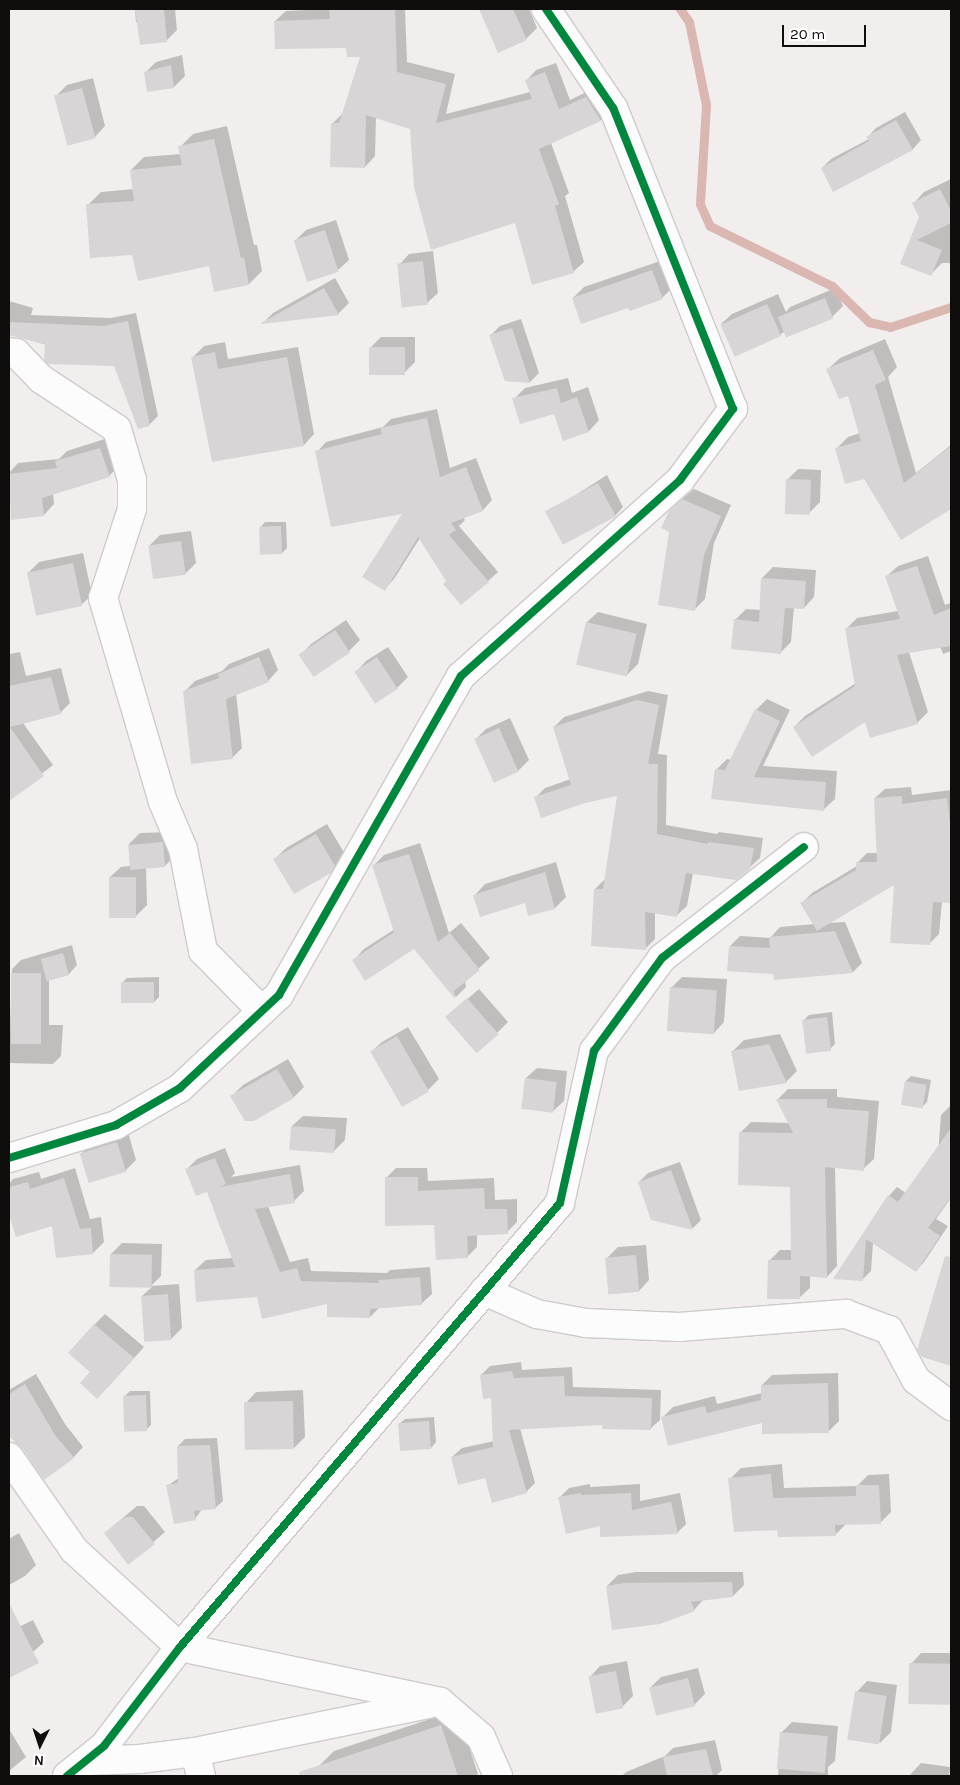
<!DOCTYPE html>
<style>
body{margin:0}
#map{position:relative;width:960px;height:1785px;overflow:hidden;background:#f1eeed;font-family:Karla,sans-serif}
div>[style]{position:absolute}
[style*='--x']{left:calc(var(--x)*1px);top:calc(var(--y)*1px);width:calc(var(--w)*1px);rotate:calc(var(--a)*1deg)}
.shadow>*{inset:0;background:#0003}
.stream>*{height:9px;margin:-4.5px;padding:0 4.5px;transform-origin:4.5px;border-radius:4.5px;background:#dbb7b2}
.building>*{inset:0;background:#d7d5d5;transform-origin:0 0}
.roads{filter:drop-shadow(1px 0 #cdcbcb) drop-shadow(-1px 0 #cdcbcb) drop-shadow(0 1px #cdcbcb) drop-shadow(0 -1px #cdcbcb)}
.minor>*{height:28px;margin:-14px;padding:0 14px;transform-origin:14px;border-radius:14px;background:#fdfcfc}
.cycleway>*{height:8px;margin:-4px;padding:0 4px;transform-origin:4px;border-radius:4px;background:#00873e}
span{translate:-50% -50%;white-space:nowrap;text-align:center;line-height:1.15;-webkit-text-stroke:5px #fff;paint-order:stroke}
.frame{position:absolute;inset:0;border:10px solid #0f0e0d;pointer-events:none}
.north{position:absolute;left:15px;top:1720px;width:50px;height:50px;-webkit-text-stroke:4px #fff;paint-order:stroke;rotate:184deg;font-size:14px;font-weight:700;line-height:20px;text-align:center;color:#0f0e0d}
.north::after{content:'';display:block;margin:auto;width:18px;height:22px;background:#0f0e0d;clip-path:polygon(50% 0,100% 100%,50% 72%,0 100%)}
.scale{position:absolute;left:782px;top:25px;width:84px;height:22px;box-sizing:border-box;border:2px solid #0f0e0d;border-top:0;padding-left:6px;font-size:15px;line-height:18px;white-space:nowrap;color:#0f0e0d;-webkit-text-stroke:4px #fff;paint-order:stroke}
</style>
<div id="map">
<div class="shadow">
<div style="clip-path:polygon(135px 9px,175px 9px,177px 30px,166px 41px,136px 22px)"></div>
<div style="clip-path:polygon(330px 9px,405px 9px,407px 62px,455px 74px,446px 114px,530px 92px,526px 81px,536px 70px,556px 63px,570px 100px,597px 87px,611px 110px,601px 120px,551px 143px,569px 193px,565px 196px,584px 262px,573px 272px,411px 128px,376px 117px,375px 156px,365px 167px,333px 123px,343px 113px,362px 55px,348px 46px,275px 21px,286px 11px)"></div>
<div style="clip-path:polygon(482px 9px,529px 9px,537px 28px,526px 39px)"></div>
<div style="clip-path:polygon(9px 14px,10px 14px,9px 47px)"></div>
<div style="clip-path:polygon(182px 55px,185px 76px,174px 87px,145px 73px,156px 62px)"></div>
<div style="clip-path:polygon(93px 78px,105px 126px,95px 137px,56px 96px,67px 85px)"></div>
<div style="clip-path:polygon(905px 112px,921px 140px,913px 149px,834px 190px,822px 168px,831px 159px,869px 139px,868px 137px,876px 128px)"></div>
<div style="clip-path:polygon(227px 126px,254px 245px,257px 245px,262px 271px,249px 284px,215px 290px,210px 264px,133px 254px,88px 205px,101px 192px,134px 189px,131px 170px,144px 157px,181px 154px,180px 147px,193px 134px)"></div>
<div style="clip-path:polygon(951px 179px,951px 263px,942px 263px,930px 275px,902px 263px,921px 217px,914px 203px,924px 192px)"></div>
<div style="clip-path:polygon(336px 220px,349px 260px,338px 270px,295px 241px,306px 230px)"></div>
<div style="clip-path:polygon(433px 251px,438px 293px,427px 303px,399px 265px,409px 254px)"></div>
<div style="clip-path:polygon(663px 260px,673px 287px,662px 298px,629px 306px,573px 298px,584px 287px)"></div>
<div style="clip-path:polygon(335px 278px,349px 303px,338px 314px,264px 322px,273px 313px)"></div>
<div style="clip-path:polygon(835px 288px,843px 306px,832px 317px,785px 331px,780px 335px,721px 324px,732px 314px,778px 294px,786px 312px,790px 307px)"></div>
<div style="clip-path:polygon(9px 301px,33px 308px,31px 315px,111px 318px,136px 313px,158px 416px,150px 424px,139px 428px,115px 365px,9px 334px)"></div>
<div style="clip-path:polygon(521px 319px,539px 373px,530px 382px,505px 380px,490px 336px,500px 326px)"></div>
<div style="clip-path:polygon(381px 337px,415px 337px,415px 362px,404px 373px,370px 348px)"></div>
<div style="clip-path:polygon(885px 339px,897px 367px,888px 377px,916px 473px,951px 445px,951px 508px,925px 524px,865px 478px,836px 449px,848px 437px,860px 433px,849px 394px,828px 369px,840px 358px)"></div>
<div style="clip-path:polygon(225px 342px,228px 359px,298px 347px,314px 434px,304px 445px,193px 357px,204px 346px)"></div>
<div style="clip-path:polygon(568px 378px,572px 393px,588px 387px,599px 420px,589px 431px,555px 412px,514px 399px,525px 388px)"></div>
<div style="clip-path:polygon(437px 409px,450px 468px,476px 458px,492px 500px,483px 510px,463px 517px,465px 520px,459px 526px,498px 572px,488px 581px,448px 581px,420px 538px,394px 579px,385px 589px,404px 512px,317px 452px,326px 442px,383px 427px,391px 419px)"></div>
<div style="clip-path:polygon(111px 437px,120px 465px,109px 476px,53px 494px,54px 504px,44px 515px,12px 519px,9px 473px,18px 463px,59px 459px,67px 451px)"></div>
<div style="clip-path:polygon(798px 469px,821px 470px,820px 502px,809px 513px,787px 480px)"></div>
<div style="clip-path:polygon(607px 475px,623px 507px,615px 516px,549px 515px,557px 507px)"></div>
<div style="clip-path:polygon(694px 489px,731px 505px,714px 543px,705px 599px,694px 610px,681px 500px)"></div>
<div style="clip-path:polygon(265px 522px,286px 522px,287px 548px,282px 553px,260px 528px)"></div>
<div style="clip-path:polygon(191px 531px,196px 563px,185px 574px,149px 546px,160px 535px)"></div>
<div style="clip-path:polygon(83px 553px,92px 595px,81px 605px,28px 573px,39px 562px)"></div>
<div style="clip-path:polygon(928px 556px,945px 605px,951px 603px,951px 651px,943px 654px,940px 646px,909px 652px,928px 712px,917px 723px,866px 720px,794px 727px,805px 716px,856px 683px,846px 629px,857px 618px,898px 611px,887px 576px,898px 566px)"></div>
<div style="clip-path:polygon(773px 567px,816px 570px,814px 597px,804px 608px,794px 607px,791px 642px,780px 653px,735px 620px,746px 609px,761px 610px,762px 578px)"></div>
<div style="clip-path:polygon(598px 612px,647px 624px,638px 664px,627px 675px,587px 622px)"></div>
<div style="clip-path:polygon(346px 620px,360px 640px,349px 651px,301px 655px,311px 644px)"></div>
<div style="clip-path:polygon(388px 647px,408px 677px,397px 688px,356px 672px,366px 661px)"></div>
<div style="clip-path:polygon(269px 648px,278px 670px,268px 681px,236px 693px,242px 748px,232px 758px,184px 692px,195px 681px,222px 671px,229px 664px)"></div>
<div style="clip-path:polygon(20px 652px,26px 676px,61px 668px,70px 703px,60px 713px,23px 723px,53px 765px,9px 799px,9px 654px)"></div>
<div style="clip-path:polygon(648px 691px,668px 695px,658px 754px,667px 755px,666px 825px,717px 834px,719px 832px,763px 838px,760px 858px,749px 868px,693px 873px,687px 906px,677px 915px,655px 912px,655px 939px,646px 948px,595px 889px,605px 879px,618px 795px,535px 798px,545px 788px,571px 779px,554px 727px,564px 717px)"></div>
<div style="clip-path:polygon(767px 699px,790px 710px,763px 766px,837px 771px,835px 799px,824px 809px,716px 770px,727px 759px,732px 760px,756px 710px)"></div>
<div style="clip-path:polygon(510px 718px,529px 760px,518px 771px,475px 740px,486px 729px)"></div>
<div style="clip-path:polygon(911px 787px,912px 795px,951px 790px,951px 901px,942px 901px,939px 934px,929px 944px,895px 883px,828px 923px,845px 922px,862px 963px,853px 972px,774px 973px,730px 946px,740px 936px,770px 938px,780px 927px,815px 924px,802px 903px,812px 893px,857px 866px,857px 863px,867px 853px,878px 853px,875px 798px,885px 789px)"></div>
<div style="clip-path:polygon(327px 824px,345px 854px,330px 872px,275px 859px,286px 848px)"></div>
<div style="clip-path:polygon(173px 832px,175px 855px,165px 866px,146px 866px,147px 905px,136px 916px,110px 877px,121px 867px,130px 866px,129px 844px,140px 833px)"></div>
<div style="clip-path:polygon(420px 843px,449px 933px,461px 923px,490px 958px,465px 981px,466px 987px,456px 997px,415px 947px,354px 960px,364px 949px,395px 929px,373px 866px,384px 855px)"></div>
<div style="clip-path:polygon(556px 862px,566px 897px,555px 908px,529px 914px,526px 902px,475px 895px,485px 884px)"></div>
<div style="clip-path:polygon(72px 945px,77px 965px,69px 974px,49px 979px,49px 1025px,63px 1025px,61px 1056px,53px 1064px,9px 1063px,12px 969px,21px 960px)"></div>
<div style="clip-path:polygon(159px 977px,159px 997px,154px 1002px,122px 983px,127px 978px)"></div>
<div style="clip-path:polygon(682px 977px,727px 979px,724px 1022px,714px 1033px,671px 988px)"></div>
<div style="clip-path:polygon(479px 989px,508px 1022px,497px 1033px,458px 1007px)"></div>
<div style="clip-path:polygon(832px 1012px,835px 1044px,830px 1049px,804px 1020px,809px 1015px)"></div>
<div style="clip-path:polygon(408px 1027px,439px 1079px,428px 1090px,371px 1052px,382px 1042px)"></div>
<div style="clip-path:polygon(780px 1034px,797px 1071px,786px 1082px,733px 1051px,744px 1040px)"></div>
<div style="clip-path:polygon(288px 1059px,304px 1087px,294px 1097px,254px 1120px,232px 1096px,243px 1085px)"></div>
<div style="clip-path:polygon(537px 1068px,567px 1071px,564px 1101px,553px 1111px,526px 1078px)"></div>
<div style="clip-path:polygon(911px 1076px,931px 1080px,927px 1102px,922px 1107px,906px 1081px)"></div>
<div style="clip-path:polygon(788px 1089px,837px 1089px,837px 1097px,879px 1101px,874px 1159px,863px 1169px,835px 1167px,837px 1266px,827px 1277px,810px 1276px,810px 1288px,799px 1298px,770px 1260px,780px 1250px,792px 1250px,791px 1185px,740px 1133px,751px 1122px,789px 1123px,778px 1099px)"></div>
<div style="clip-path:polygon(951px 1105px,951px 1155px,938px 1154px,941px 1115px)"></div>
<div style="clip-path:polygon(303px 1116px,347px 1118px,345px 1140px,334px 1151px,292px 1126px)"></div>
<div style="clip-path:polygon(128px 1132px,136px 1160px,125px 1171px,81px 1154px,92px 1143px)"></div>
<div style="clip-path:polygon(225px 1148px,235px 1173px,231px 1177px,300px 1165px,304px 1191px,294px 1201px,268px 1206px,290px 1262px,308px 1258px,311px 1271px,387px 1273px,390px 1270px,430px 1267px,432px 1294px,421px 1304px,380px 1307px,370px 1317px,328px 1302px,258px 1296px,195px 1270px,206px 1260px,233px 1258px,207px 1190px,186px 1170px,197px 1159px)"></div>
<div style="clip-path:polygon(932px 1161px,951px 1174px,951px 1198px,936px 1219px,948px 1226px,924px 1262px,916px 1271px,873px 1243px,871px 1271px,863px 1279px,835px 1278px,889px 1196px,897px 1187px,906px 1193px)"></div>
<div style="clip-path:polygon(680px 1162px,701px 1220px,693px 1228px,652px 1219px,639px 1182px,648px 1173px)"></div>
<div style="clip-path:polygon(75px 1168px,90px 1219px,101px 1217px,104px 1242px,93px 1253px,53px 1225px,16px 1236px,9px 1210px,9px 1184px,13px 1179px,39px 1172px,41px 1179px)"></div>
<div style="clip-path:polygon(396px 1168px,427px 1168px,428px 1181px,494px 1178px,495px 1200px,517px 1199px,517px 1222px,507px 1232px,477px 1234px,477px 1247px,467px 1257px,436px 1224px,386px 1178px)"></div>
<div style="clip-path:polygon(122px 1243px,162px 1244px,161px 1276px,151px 1286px,179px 1284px,182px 1328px,171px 1339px,142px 1296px,152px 1287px,110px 1286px,111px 1254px)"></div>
<div style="clip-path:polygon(646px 1245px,649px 1280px,639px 1291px,607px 1258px,618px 1247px)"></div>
<div style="clip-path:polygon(946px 1281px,951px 1284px,951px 1365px,922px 1356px)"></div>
<div style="clip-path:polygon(105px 1314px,144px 1347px,108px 1387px,92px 1372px,94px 1325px)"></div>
<div style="clip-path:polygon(521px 1362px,522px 1370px,572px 1367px,573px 1387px,661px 1390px,660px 1420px,650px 1429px,604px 1424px,520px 1428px,535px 1483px,526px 1492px,485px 1477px,452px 1457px,462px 1448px,494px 1441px,492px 1396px,481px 1375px,490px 1366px)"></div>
<div style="clip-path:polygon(838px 1373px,839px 1421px,829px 1431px,763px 1421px,663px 1417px,673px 1407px,715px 1396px,717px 1404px,762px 1393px,762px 1385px,772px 1375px)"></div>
<div style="clip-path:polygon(36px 1374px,65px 1424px,83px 1447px,73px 1458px,23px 1447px,15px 1442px,9px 1432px,9px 1390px)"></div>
<div style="clip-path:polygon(303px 1390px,305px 1437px,294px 1448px,246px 1403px,256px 1392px)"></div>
<div style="clip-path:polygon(130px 1391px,150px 1391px,151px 1425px,146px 1430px,125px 1396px)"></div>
<div style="clip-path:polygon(434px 1417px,436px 1442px,431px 1448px,399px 1424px,405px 1419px)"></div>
<div style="clip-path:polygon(217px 1438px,223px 1501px,215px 1508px,202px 1509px,195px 1519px,167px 1486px,179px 1478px,178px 1446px,185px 1439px)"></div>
<div style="clip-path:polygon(782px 1464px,784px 1488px,857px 1486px,868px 1475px,889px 1474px,891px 1512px,880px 1523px,846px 1524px,835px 1535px,778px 1528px,730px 1479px,741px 1468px)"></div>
<div style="clip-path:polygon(590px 1484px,590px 1487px,640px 1484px,640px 1501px,680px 1493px,686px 1524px,677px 1533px,601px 1525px,559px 1498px,569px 1488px)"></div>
<div style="clip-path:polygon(137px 1506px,144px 1506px,165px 1532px,129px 1563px,105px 1533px)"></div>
<div style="clip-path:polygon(19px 1533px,36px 1565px,25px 1576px,9px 1585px,9px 1539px)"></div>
<div style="clip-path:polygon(636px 1572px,743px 1572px,744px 1585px,733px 1596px,704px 1599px,694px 1610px,607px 1586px,618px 1575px)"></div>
<div style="clip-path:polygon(33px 1620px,44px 1642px,33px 1652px,9px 1661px,9px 1632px)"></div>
<div style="clip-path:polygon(921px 1653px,951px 1653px,951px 1704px,910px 1703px,911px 1664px)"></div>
<div style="clip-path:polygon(627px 1661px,633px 1696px,623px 1706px,590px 1677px,600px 1666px)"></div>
<div style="clip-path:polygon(698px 1668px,705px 1694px,694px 1705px,650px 1688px,661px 1677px)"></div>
<div style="clip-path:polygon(867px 1681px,897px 1685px,891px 1732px,880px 1743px,857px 1692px)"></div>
<div style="clip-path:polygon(457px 1710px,478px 1774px,475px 1776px,321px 1776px,318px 1767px,334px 1751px)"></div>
<div style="clip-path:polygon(792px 1722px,838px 1726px,835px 1761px,828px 1767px,828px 1776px,778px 1776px,781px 1733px)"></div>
<div style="clip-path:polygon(9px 1729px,26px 1757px,9px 1771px)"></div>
<div style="clip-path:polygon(715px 1740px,722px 1770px,716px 1776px,622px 1776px,626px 1772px,665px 1756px,673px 1748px)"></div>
<div style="clip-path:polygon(921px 1763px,950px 1767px,949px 1776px,909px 1776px)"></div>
</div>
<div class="stream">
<div style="--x:680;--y:9;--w:16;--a:55"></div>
<div style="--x:689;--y:22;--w:85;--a:78.4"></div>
<div style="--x:706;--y:105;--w:99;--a:93.5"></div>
<div style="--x:700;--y:204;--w:24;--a:66"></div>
<div style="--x:710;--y:226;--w:136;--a:26.2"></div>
<div style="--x:832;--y:286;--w:52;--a:44.2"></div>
<div style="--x:869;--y:322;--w:22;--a:13"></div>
<div style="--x:890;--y:327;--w:64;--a:-18.2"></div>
</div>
<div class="building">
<div style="clip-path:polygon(135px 9px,164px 9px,167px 42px,140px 45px)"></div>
<div style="clip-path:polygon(329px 9px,395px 9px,397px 72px,446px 84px,436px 123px,532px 99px,525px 80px,545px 72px,559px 109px,586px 97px,601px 121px,539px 149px,559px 204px,555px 206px,574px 273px,532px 285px,515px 223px,431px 250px,414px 187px,410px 129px,366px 115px,365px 168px,330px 167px,331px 123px,339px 123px,360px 57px,347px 57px,346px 48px,275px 49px,274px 21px,330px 19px)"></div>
<div style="clip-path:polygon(479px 9px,513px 9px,527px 40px,498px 53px)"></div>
<div style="clip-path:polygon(171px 65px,174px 88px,147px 92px,144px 72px)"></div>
<div style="left:82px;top:88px;width:52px;height:29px;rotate:75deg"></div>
<div style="clip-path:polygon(896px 120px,913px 150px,833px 192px,821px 168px,869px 141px,866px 137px)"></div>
<div style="clip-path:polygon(214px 139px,241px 258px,244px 257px,249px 285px,214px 292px,209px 266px,138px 281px,132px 255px,90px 258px,86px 204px,134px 201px,130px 170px,182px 165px,178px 146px)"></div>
<div style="clip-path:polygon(940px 189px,951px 211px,951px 223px,917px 240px,942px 250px,931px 276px,900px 264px,919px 217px,912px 203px)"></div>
<div style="left:325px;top:230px;width:44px;height:33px;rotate:72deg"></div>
<div style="left:423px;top:261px;width:44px;height:26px;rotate:84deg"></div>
<div style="clip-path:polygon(652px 270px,663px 299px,630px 311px,628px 308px,581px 324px,572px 298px)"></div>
<div style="clip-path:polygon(324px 288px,339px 315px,261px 324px,261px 323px)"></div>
<div style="left:825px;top:298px;width:22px;height:51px;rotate:68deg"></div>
<div style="left:767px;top:304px;width:35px;height:51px;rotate:66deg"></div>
<div style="clip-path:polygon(128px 321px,150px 426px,138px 429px,114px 366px,48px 364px,44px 360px,45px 344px,9px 335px,9px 322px,102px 326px)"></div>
<div style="clip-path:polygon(512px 328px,530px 383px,505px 381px,489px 335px)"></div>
<div style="left:369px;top:347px;width:36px;height:28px"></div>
<div style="clip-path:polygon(873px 350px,886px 380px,875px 385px,904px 483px,951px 446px,951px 509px,901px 540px,864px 479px,845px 484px,835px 448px,861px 441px,848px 396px,839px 399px,826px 369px)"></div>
<div style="clip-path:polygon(215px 352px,218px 369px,287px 357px,304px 446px,212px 462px,191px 357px)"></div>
<div style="clip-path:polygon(557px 388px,561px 403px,577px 397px,589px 432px,563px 441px,554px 414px,520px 424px,512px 398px)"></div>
<div style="clip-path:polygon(427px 418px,440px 477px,466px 467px,483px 511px,451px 523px,456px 530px,449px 535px,489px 582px,461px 605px,443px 584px,446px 581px,418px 537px,385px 591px,362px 577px,402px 514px,331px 527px,315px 451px,382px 434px,380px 428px)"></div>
<div style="clip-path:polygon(100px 448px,110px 477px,42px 498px,44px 516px,11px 520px,9px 474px,57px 468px,55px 461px)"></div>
<div style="left:786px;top:479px;width:25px;height:35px;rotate:2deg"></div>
<div style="left:598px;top:483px;width:38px;height:60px;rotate:62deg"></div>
<div style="clip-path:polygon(682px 499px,721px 516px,704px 555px,695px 611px,658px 605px,669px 532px,661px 528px,669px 511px)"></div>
<div style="left:281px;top:526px;width:28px;height:22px;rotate:88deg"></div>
<div style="left:181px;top:541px;width:34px;height:33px;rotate:82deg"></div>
<div style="left:73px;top:563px;width:44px;height:47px;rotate:78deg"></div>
<div style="clip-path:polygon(917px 566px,934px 615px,951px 608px,951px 646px,897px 655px,918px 724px,870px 738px,865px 722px,812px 757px,793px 727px,855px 686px,845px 628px,900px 619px,885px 576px)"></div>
<div style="clip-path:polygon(761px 578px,806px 581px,804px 609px,785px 608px,781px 654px,731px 649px,734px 619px,759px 622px)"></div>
<div style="left:586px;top:622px;width:52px;height:44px;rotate:13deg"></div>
<div style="left:335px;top:630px;width:27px;height:44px;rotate:56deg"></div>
<div style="clip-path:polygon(259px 657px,269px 682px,226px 699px,233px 759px,191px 764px,183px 691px,219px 678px,218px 674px)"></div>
<div style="left:377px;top:657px;width:38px;height:27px;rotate:57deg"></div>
<div style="clip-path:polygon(51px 677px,61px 714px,10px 727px,44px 776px,9px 801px,9px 686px)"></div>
<div style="clip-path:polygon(637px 700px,659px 705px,648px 764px,658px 764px,657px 834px,708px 844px,708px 842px,754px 848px,750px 869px,736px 880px,686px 873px,677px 917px,645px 912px,646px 950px,591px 946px,594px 889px,603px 889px,617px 796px,585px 803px,541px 818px,534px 797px,571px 785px,553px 727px)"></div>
<div style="clip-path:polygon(755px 709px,780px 721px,754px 777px,826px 782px,824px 811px,711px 799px,715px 769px,725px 770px)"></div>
<div style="left:499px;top:728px;width:48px;height:27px;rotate:66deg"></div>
<div style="clip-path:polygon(902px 796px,902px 804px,947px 798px,951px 831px,951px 903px,933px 902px,930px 945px,890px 943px,894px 885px,817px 931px,800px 903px,856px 870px,856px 862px,877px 862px,874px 798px)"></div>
<div style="clip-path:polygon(316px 834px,335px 866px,331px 873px,294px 894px,273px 859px)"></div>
<div style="left:163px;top:842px;width:25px;height:35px;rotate:85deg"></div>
<div style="clip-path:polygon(409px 854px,438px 942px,450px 933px,480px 970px,454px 991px,455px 999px,414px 949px,365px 981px,352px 960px,394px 932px,372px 865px)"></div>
<div style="clip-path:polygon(545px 872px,555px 909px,528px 916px,525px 903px,480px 917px,473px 895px)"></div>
<div style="left:109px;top:877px;width:27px;height:41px"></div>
<div style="clip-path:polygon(835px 931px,853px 973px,774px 980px,773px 974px,727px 971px,729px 946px,770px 948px,769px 937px)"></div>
<div style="left:63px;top:953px;width:23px;height:23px;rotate:75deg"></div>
<div style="left:11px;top:973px;width:30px;height:71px"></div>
<div style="left:121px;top:982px;width:33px;height:21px"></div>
<div style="left:670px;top:987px;width:47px;height:44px;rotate:4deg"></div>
<div style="left:467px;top:998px;width:48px;height:29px;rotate:49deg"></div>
<div style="left:827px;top:1017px;width:34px;height:25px;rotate:83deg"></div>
<div style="left:397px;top:1036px;width:64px;height:31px;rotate:60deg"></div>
<div style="clip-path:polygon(769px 1044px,787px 1083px,739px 1091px,731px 1051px)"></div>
<div style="clip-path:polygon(277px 1069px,294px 1098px,254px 1121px,245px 1121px,230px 1096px)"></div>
<div style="left:525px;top:1078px;width:32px;height:31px;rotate:7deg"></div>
<div style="left:905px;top:1081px;width:22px;height:24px;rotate:10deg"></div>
<div style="clip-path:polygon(776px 1099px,827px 1099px,827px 1108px,869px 1111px,864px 1171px,825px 1167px,827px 1278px,800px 1276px,800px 1299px,767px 1299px,768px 1260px,791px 1260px,790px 1187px,738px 1185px,739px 1132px,793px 1133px)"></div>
<div style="left:291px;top:1126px;width:45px;height:24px;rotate:4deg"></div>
<div style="clip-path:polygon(951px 1128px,951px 1197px,928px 1228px,940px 1236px,916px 1272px,866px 1239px,863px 1281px,833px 1279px,888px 1195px,898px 1202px)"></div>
<div style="left:117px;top:1142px;width:31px;height:39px;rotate:73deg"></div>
<div style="clip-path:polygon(215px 1158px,226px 1184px,219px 1187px,290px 1174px,295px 1203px,255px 1209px,280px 1272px,297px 1268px,301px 1281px,379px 1283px,378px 1280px,420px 1277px,422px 1305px,370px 1309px,370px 1318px,327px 1317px,327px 1304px,262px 1319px,257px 1297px,196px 1302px,194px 1270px,235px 1267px,207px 1192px,196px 1196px,185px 1169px)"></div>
<div style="clip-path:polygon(671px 1170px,693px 1230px,651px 1220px,638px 1182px)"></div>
<div style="clip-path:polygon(385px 1177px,418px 1177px,418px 1191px,484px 1188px,485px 1209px,507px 1209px,508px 1234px,467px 1236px,468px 1258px,436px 1260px,434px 1225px,385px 1226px)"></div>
<div style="clip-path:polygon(64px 1178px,80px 1229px,91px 1228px,93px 1254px,56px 1258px,52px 1226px,16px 1237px,9px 1215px,9px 1187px,28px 1182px,30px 1189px)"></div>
<div style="left:110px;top:1254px;width:42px;height:33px;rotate:1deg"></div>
<div style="left:636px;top:1255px;width:37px;height:31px;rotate:85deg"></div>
<div style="clip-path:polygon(945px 1256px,951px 1257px,951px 1366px,922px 1357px,917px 1350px)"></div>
<div style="left:168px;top:1294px;width:46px;height:27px;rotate:86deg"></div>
<div style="clip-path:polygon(94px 1324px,134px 1358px,97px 1399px,80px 1383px,90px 1372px,68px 1353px)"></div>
<div style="clip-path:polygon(512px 1371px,514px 1378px,564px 1376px,565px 1396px,652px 1398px,651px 1430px,602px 1429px,602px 1425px,509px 1430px,527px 1493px,492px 1503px,485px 1478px,458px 1485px,451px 1457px,493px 1447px,491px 1398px,483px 1399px,480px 1375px)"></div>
<div style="clip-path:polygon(828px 1383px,829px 1433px,762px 1434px,762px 1423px,668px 1446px,661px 1417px,705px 1406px,707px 1413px,761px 1400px,761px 1385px)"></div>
<div style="clip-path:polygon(25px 1384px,55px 1435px,74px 1458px,44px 1480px,22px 1448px,9px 1436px,9px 1394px)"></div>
<div style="left:146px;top:1395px;width:36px;height:23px;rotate:88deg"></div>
<div style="left:293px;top:1401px;width:48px;height:49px;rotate:89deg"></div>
<div style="left:429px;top:1421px;width:28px;height:31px;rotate:86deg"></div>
<div style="clip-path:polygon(210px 1445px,216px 1509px,194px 1511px,196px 1520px,174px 1524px,166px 1485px,178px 1483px,177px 1446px)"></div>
<div style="clip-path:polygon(771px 1474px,773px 1498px,856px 1496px,856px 1485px,879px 1485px,881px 1524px,835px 1525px,836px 1536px,778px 1537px,777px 1530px,734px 1532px,728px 1478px)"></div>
<div style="clip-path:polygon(581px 1493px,581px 1495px,631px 1493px,632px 1510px,671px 1502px,678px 1534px,600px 1537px,600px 1526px,566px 1534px,558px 1497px)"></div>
<div style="clip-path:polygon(125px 1517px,133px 1517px,155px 1544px,128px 1565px,104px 1533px)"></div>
<div style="clip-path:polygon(732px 1582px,733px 1597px,691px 1602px,695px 1611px,660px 1624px,612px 1630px,606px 1586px,624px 1583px)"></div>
<div style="clip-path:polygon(9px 1603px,39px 1663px,9px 1678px)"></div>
<div style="left:909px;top:1663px;width:42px;height:41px;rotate:1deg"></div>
<div style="left:616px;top:1671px;width:38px;height:28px;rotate:79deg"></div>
<div style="left:688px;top:1678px;width:29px;height:40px;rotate:76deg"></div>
<div style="left:855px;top:1691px;width:32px;height:49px;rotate:9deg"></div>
<div style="clip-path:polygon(441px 1725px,458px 1776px,300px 1776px,299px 1772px)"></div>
<div style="left:780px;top:1732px;width:48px;height:37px;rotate:5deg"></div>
<div style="clip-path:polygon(706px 1749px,713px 1776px,667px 1776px,663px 1757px)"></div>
</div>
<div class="roads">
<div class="minor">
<div style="--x:9;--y:352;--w:7;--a:8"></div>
<div style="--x:16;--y:353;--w:36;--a:46"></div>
<div style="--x:41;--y:379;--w:91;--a:33.3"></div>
<div style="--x:117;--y:429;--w:53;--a:73.6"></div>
<div style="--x:132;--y:480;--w:29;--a:90"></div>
<div style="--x:132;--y:509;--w:94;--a:108"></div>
<div style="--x:103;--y:598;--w:213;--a:73.6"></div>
<div style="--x:163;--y:802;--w:51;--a:66.9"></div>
<div style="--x:183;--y:849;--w:104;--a:78.9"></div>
<div style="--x:203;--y:951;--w:84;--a:45.5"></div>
<div style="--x:9;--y:1158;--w:112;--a:-17.1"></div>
<div style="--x:116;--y:1125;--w:74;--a:-30"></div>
<div style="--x:180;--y:1088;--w:136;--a:-43.2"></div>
<div style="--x:279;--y:995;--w:367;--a:-60.3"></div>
<div style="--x:461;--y:676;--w:294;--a:-41.8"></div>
<div style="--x:680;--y:480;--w:89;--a:-53.3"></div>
<div style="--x:733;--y:409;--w:324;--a:-111.7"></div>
<div style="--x:613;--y:108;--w:120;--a:-124.1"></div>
<div style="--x:484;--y:1291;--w:58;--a:23.5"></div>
<div style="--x:537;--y:1314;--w:50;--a:10.4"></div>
<div style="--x:586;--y:1323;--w:93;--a:2.5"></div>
<div style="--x:679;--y:1327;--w:168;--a:-4.5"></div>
<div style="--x:846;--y:1314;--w:46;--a:20.4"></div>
<div style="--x:889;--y:1330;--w:57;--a:61.6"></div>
<div style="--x:916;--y:1380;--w:44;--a:36.6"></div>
<div style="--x:9;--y:1457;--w:113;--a:55"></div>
<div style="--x:74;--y:1550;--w:144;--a:42.5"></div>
<div style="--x:180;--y:1647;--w:266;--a:11.9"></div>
<div style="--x:440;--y:1702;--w:54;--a:40.5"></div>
<div style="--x:481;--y:1737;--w:43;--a:66.4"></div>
<div style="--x:195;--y:1752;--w:25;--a:76"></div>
<div style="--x:86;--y:1761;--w:54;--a:-2.1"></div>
<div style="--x:140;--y:1759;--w:55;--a:-7.3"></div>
<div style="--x:195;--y:1752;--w:238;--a:-11.6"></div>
<div style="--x:67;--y:1776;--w:48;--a:-39"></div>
<div style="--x:104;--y:1746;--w:125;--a:-52.5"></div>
<div style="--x:180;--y:1647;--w:584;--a:-49.44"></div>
<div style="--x:560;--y:1203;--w:156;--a:-77.4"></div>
<div style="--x:594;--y:1051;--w:115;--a:-53.8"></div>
<div style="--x:662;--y:958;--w:180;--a:-38"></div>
</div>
</div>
<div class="cycleway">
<div style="--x:9;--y:1158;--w:112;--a:-17.1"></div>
<div style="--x:116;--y:1125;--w:74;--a:-30"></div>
<div style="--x:180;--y:1088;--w:136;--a:-43.2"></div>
<div style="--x:279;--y:995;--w:367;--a:-60.3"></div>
<div style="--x:461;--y:676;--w:294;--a:-41.8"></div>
<div style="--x:680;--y:480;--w:89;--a:-53.3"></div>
<div style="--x:733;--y:409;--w:324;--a:-111.7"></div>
<div style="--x:613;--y:108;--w:120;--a:-124.1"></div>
<div style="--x:67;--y:1776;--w:48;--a:-39"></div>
<div style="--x:104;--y:1746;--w:125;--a:-52.5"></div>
<div style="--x:180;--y:1647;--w:584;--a:-49.44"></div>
<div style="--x:560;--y:1203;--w:156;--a:-77.4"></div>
<div style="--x:594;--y:1051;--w:115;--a:-53.8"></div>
<div style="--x:662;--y:958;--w:180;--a:-38"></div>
</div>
<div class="frame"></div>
<div class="north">N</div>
<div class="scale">20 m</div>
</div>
